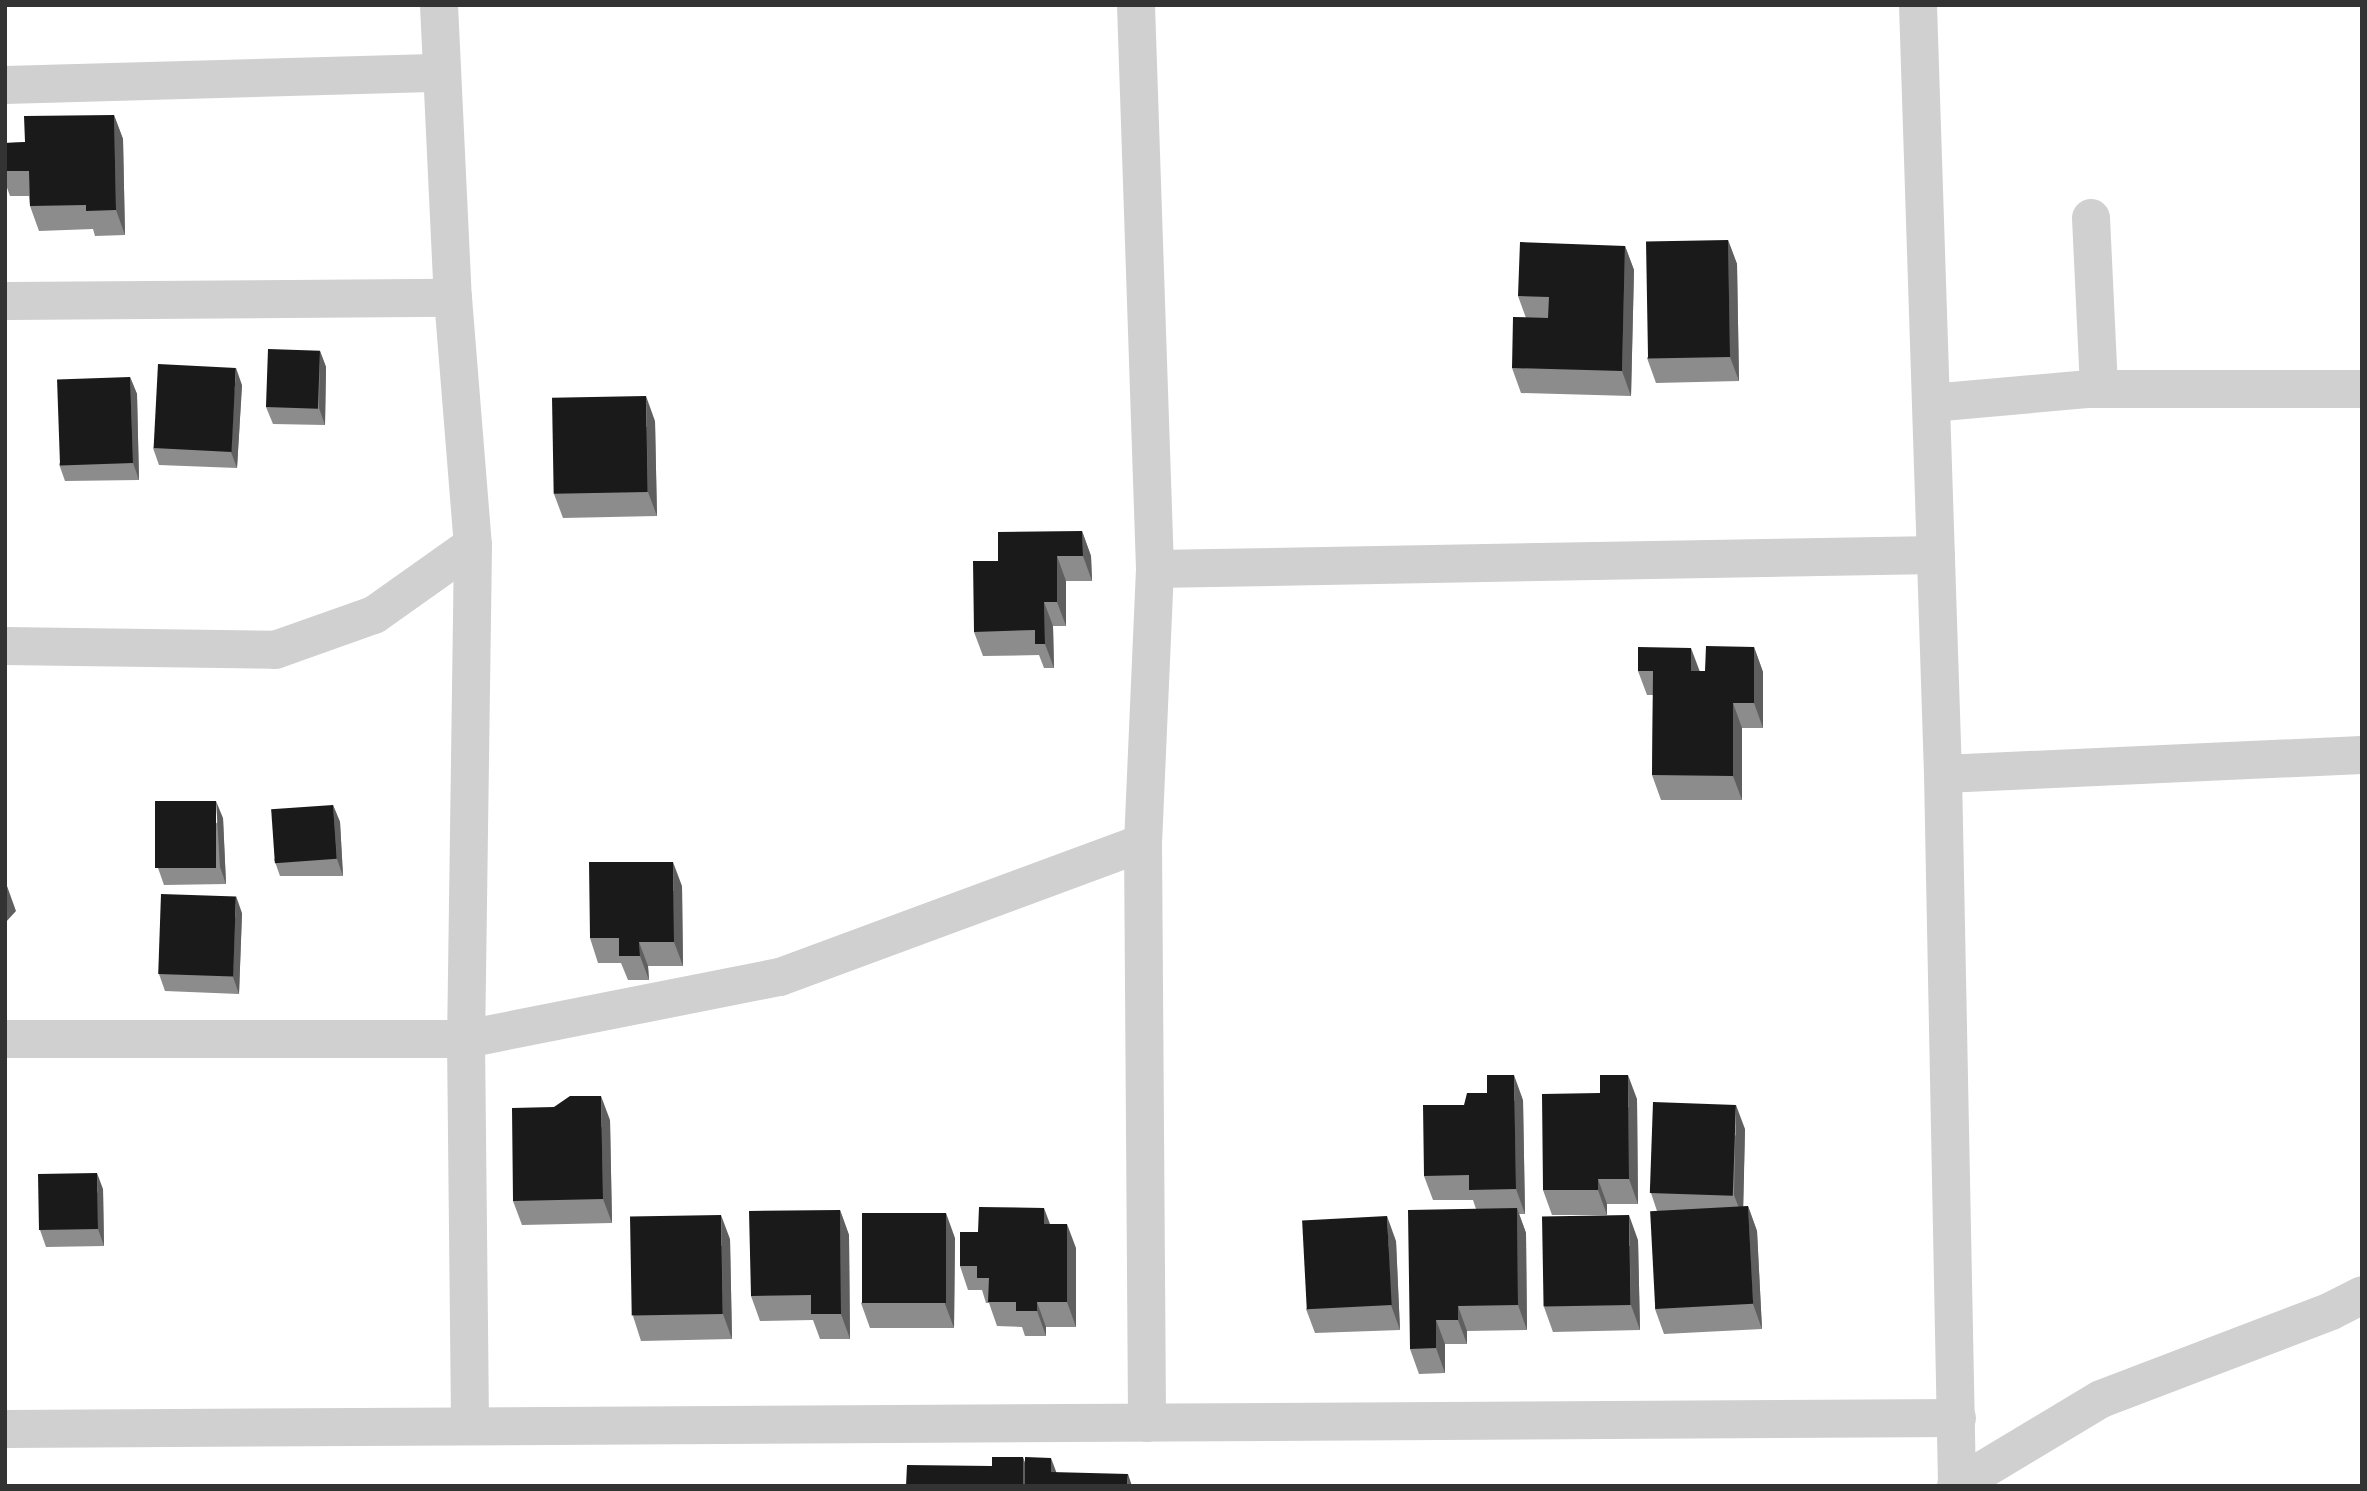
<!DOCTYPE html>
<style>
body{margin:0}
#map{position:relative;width:2367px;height:1491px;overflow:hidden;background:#fff;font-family:Poppins,sans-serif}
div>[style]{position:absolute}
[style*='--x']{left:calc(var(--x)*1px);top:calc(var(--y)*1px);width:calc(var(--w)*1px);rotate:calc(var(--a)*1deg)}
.street>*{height:38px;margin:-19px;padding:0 19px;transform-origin:19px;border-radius:19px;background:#d0d0d0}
.wall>*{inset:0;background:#8c8c8c}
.shaded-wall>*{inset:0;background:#5f5f5f}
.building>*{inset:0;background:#1a1a1a;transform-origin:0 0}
span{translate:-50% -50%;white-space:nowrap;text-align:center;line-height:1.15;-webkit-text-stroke:7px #fff;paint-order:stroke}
.frame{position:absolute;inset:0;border:7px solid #333;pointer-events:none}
</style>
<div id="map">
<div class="street">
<div style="--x:439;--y:5;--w:293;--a:87.3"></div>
<div style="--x:453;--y:298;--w:248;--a:85.4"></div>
<div style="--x:473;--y:545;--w:494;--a:90.8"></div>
<div style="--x:466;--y:1039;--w:387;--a:89.4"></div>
<div style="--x:1136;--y:5;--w:564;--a:88.07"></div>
<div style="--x:1155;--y:569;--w:274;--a:92.5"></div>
<div style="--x:1143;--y:843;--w:580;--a:89.6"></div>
<div style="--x:1918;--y:5;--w:769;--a:88.14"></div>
<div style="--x:1943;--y:774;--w:709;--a:88.87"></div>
<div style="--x:5;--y:85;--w:436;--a:-1.6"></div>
<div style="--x:2091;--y:218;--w:171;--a:87.3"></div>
<div style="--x:5;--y:301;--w:448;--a:-0.4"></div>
<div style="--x:1931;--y:403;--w:159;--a:-5.1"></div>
<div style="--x:2089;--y:389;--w:273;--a:0"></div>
<div style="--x:1155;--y:569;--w:781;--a:-1.03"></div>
<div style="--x:5;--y:646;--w:270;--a:0.8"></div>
<div style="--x:275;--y:650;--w:105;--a:-19.5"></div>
<div style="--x:374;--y:615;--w:121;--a:-35.3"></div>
<div style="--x:1943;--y:774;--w:419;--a:-2.6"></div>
<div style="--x:5;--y:1039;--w:461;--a:0"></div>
<div style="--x:466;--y:1039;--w:320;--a:-11.2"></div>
<div style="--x:780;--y:977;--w:387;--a:-20.3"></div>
<div style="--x:5;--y:1429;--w:1952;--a:-0.32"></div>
<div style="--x:1956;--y:1486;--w:169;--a:-31"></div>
<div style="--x:2101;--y:1399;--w:246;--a:-20.9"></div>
<div style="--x:2331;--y:1311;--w:35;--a:-27"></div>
</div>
<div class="wall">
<div style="clip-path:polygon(114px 115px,123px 139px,125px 235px,95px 236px,93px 229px,39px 231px,30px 206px,29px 196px,10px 196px,5px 182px,5px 143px,25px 142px)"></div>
<div style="clip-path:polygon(1728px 240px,1737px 264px,1739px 381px,1656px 383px,1647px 358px)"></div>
<div style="clip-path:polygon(1625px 246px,1634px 270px,1631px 396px,1521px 393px,1512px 368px,1526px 318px,1518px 296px)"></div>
<div style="clip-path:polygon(320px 351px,326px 367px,325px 425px,273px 424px,266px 407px)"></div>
<div style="clip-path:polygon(130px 377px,137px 394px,139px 480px,65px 481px,59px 464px)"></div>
<div style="clip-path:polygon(242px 385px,237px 468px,159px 465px,153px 448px)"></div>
<div style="clip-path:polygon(655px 421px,657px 516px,563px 518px,554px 494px)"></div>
<div style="clip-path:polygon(1082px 531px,1091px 556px,1092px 581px,1066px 581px,1066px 626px,1053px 626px,1054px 668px,1044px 668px,1039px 655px,983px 656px,974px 632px,998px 561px)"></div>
<div style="clip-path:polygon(1754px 647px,1763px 672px,1763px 728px,1742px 728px,1742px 800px,1661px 800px,1652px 775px,1653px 695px,1647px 695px,1638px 671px,1705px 671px)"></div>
<div style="clip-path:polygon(333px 805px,340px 822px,343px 876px,280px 876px,274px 859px)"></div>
<div style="clip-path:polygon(223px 818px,226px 884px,164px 885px,158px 868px)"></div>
<div style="clip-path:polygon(682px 886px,683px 966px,648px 966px,649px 980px,628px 980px,621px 963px,598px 963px,590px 938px)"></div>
<div style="clip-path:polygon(242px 913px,239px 994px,165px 991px,159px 974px)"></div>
<div style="clip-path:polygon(1637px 1099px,1638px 1204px,1607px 1204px,1607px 1215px,1552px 1215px,1543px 1190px)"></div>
<div style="clip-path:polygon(1523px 1100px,1525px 1214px,1519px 1214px,1526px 1233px,1527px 1330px,1467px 1331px,1467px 1344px,1445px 1344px,1445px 1373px,1419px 1374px,1410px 1349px,1476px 1209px,1473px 1200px,1433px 1200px,1424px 1176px,1464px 1105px)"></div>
<div style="clip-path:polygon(610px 1120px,612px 1223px,522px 1225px,513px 1201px)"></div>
<div style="clip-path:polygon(1745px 1129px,1743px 1207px,1748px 1206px,1757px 1231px,1762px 1329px,1664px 1334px,1655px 1309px,1657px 1211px,1651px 1193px)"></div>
<div style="clip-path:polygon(103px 1189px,104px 1246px,46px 1247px,40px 1230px)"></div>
<div style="clip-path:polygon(840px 1210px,849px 1235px,850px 1339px,820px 1339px,813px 1320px,760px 1321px,751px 1296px)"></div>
<div style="clip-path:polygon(978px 1232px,1076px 1248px,1076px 1327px,1046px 1327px,1046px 1336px,1025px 1336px,1022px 1327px,997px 1326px,989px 1303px,986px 1303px,982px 1290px,968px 1290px,960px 1266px)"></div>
<div style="clip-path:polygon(955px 1238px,954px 1328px,870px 1328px,861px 1303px)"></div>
<div style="clip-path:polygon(730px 1239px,732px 1339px,641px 1341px,633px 1316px)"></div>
<div style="clip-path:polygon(1638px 1240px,1640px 1330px,1553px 1332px,1544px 1307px)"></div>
<div style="clip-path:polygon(1396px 1241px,1400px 1330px,1315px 1333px,1306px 1309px)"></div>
</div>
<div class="shaded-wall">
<div style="clip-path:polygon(114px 115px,123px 139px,125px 235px,116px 210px)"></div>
<div style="clip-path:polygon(1728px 240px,1737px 264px,1739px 381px,1730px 357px)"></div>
<div style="clip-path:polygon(1625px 246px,1634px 270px,1631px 396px,1622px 371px)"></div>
<div style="clip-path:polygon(320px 351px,326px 367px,325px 425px,319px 408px)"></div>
<div style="clip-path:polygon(236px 368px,242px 385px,237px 468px,231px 452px)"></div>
<div style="clip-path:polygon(130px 377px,137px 394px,139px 480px,133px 463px)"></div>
<div style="clip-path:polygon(646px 396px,655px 421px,657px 516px,648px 492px)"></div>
<div style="clip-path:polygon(1082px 531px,1091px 556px,1092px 581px,1083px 556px)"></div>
<div style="clip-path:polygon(1057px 556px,1066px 581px,1066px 626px,1057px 602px)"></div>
<div style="clip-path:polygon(1044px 602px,1053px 626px,1054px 668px,1045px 644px)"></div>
<div style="clip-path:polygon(1754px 647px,1763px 672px,1763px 728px,1754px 703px)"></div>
<div style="clip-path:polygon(1691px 648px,1700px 672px,1691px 671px)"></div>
<div style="clip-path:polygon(1733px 703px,1742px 728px,1742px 800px,1733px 776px)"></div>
<div style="clip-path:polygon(216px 801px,223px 818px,226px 884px,220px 867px)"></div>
<div style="clip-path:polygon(333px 805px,340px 822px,343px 876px,337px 859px)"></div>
<div style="clip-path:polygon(673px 862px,682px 886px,683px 966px,674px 942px)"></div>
<div style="clip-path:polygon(7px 886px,16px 911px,5px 923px,5px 888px)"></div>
<div style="clip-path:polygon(236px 896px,242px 913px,239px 994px,233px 977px)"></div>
<div style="clip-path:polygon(639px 942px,648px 966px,649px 980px,640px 956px)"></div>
<div style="clip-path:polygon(1514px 1075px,1523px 1100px,1525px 1214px,1516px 1189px)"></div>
<div style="clip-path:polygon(1628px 1075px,1637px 1099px,1638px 1204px,1629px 1179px)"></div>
<div style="clip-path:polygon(601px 1096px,610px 1120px,612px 1223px,603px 1199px)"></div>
<div style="clip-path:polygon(1736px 1105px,1745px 1129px,1743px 1219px,1734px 1195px)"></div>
<div style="clip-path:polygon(97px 1173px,103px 1189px,104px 1246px,98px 1229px)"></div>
<div style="clip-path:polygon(1598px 1179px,1607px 1204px,1607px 1215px,1598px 1190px)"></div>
<div style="clip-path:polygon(1748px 1206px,1757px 1231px,1762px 1329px,1753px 1304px)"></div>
<div style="clip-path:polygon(1044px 1208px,1053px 1232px,1044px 1224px)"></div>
<div style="clip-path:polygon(1517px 1208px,1526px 1233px,1527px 1330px,1518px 1305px)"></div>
<div style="clip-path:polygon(840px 1210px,849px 1235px,850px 1339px,841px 1314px)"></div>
<div style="clip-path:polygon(946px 1213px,955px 1238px,954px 1328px,945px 1304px)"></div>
<div style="clip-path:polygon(721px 1215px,730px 1239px,732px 1339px,723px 1314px)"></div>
<div style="clip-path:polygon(1629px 1215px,1638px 1240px,1640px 1330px,1631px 1305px)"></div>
<div style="clip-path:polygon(1387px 1216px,1396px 1241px,1400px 1330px,1391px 1305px)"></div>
<div style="clip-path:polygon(1067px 1224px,1076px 1248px,1076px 1327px,1067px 1302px)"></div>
<div style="clip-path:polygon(1037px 1302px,1046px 1327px,1046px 1336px,1037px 1311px)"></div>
<div style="clip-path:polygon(1458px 1306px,1467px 1331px,1467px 1344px,1458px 1320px)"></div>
<div style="clip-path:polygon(1436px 1320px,1445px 1344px,1445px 1373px,1436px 1348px)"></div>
<div style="clip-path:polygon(1023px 1457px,1032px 1482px,1032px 1486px,1023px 1486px)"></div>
<div style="clip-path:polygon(1051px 1458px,1060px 1482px,1051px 1472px)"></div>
<div style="clip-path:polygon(1128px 1474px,1132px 1486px,1127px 1486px)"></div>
</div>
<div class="building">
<div style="clip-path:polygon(114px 115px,116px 210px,86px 211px,86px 205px,30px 206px,29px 171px,5px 171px,5px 143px,25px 142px,24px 116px)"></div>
<div style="left:1728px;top:240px;width:117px;height:82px;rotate:89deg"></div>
<div style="clip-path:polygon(1520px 242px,1625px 246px,1622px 371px,1512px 368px,1513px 317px,1548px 318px,1549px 297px,1518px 296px)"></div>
<div style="left:268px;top:349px;width:52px;height:58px;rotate:2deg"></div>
<div style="left:158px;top:364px;width:78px;height:84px;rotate:3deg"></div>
<div style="left:130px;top:377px;width:86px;height:73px;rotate:88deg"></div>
<div style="left:646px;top:396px;width:96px;height:94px;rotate:89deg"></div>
<div style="clip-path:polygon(1082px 531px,1083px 556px,1057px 556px,1057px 602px,1044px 602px,1045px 644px,1035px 644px,1035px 630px,974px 632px,973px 561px,998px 561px,998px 532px)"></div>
<div style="clip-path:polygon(1706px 646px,1754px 647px,1754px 703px,1733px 703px,1733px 776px,1652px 775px,1653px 671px,1638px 671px,1638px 647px,1691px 648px,1691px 671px,1705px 671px)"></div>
<div style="left:155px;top:801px;width:61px;height:67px"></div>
<div style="left:333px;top:805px;width:54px;height:62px;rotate:86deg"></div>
<div style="clip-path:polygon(589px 862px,673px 862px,674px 942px,639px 942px,640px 956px,619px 956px,619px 938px,590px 938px)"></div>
<div style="left:161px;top:894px;width:75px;height:80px;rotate:2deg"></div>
<div style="clip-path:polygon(1487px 1075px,1514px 1075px,1516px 1189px,1469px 1190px,1469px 1175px,1424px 1176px,1423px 1105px,1464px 1105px,1467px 1093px,1487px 1093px)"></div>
<div style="clip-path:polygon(1600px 1075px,1628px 1075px,1629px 1179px,1598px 1179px,1598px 1190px,1543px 1190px,1542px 1094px,1600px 1093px)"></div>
<div style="clip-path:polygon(570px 1096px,601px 1096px,603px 1199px,513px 1201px,512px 1108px,554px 1107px)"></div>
<div style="left:1653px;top:1102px;width:83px;height:91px;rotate:2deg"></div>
<div style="left:97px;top:1173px;width:56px;height:59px;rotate:89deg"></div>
<div style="left:1748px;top:1206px;width:98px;height:98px;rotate:87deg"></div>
<div style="clip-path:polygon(979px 1207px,1044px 1208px,1044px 1224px,1067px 1224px,1067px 1302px,1037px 1302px,1037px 1311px,1016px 1311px,1016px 1302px,988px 1302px,989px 1278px,977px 1278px,977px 1266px,960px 1266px,960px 1232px,978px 1232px)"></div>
<div style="clip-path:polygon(1517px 1208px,1518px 1305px,1458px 1306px,1458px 1320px,1436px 1320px,1436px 1348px,1410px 1349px,1408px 1210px)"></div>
<div style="clip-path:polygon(840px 1210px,841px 1314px,811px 1314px,811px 1295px,751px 1296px,749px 1211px)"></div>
<div style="left:862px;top:1213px;width:84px;height:90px"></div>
<div style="left:721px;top:1215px;width:99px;height:91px;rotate:89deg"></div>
<div style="left:1629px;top:1215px;width:90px;height:87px;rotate:89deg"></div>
<div style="left:1387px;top:1216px;width:89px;height:85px;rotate:87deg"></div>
<div style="clip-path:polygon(992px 1457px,1023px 1457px,1023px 1486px,906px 1486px,907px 1465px,992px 1466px)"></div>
<div style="clip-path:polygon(1025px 1457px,1051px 1458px,1051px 1472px,1128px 1474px,1127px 1486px,1025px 1486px)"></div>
</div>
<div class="frame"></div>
</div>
